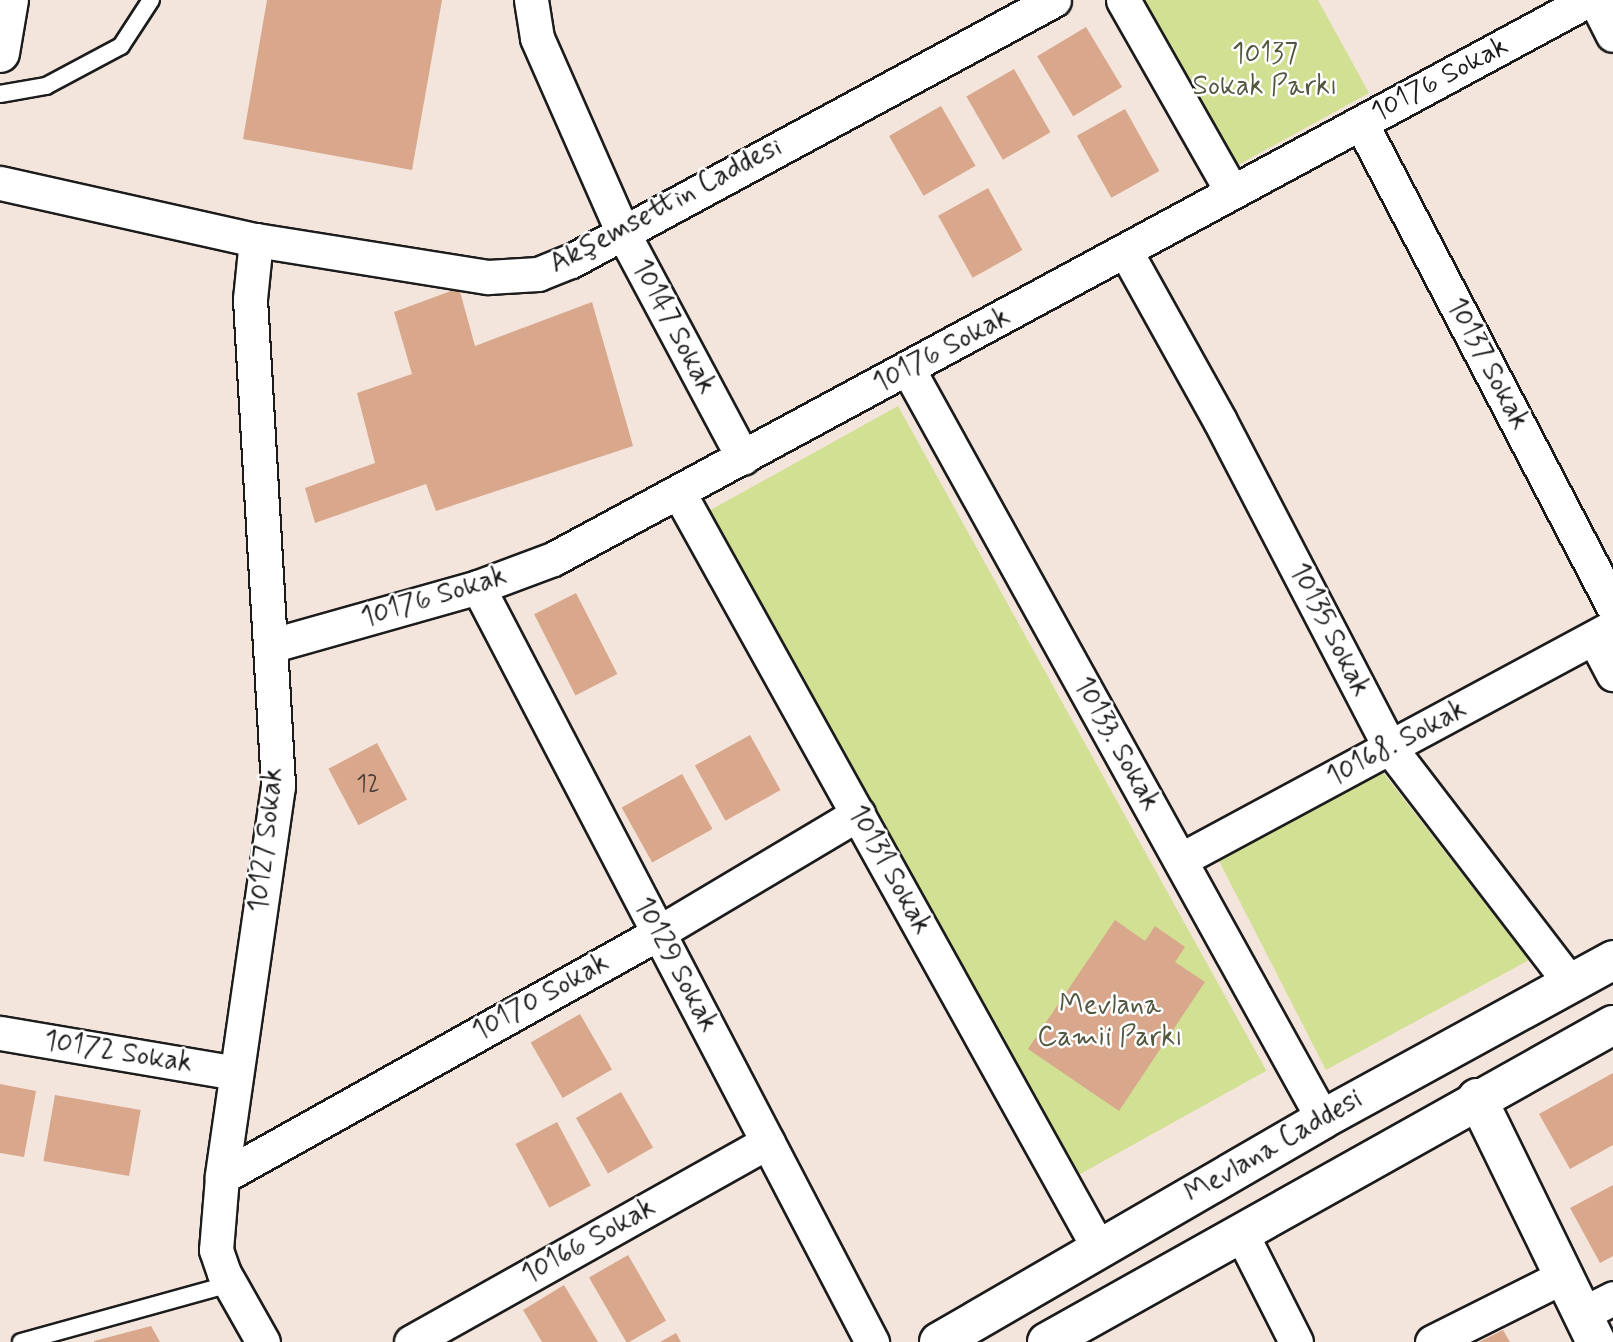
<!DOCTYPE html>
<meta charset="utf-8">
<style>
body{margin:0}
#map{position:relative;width:1613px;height:1342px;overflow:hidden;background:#f4e5dc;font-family:Mynerve,sans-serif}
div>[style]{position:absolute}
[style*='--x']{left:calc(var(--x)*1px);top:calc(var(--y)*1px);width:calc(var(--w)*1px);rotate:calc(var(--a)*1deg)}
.green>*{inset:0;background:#d1e093;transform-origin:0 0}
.building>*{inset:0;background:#d9a78c;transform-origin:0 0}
.roads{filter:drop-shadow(2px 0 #1c1c1c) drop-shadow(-2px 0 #1c1c1c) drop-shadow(0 2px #1c1c1c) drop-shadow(0 -2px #1c1c1c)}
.lane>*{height:16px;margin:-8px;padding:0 8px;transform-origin:8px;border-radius:8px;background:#fff}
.street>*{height:33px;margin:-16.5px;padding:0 16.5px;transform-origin:16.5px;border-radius:16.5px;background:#fff}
.secondary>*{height:38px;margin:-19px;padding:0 19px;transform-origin:19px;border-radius:19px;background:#fff}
.primary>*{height:38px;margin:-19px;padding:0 19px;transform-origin:19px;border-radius:19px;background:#fff}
span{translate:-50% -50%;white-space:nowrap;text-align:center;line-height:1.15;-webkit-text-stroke:5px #fff;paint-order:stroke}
.number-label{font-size:24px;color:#4b3f38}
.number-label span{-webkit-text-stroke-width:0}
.park-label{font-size:28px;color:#525740}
.street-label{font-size:28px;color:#1c1c1c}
</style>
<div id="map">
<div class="green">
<div style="clip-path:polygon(1145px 0,1318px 0,1369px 93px,1238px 165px)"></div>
<div style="left:898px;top:406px;width:760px;height:216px;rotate:61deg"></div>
<div style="clip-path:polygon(1382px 771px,1529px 960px,1326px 1070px,1219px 861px)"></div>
</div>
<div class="building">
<div style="clip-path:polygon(267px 0,442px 0,412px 170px,243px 139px)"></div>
<div style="left:1086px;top:27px;width:70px;height:57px;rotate:59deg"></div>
<div style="left:1014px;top:69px;width:73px;height:55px;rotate:60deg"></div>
<div style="left:941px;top:106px;width:69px;height:60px;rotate:60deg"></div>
<div style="left:1125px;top:109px;width:71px;height:55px;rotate:61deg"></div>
<div style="left:988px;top:188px;width:71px;height:57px;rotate:61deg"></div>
<div style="clip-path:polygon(459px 288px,475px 346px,592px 302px,633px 446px,436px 511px,426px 484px,315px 523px,305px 488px,375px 463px,357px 393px,412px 374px,394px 312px)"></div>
<div style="left:576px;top:593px;width:91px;height:47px;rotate:63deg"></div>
<div style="left:750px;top:735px;width:63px;height:63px;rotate:61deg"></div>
<div style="left:377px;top:743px;width:64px;height:55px;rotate:62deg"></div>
<div style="left:682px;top:774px;width:63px;height:69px;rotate:61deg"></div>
<div style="clip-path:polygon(1115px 920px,1145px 941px,1155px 926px,1185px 947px,1175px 962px,1205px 982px,1119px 1111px,1028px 1049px)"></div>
<div style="left:580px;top:1014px;width:64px;height:57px;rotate:60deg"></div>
<div style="clip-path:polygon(1613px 1073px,1613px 1145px,1570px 1169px,1539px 1114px)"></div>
<div style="clip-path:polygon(0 1084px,36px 1091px,24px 1157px,0 1153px)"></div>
<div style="left:621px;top:1092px;width:64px;height:52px;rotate:60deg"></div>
<div style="left:55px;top:1095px;width:87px;height:67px;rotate:10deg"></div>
<div style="left:557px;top:1122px;width:72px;height:47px;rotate:62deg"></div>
<div style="clip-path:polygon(1613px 1185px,1613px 1256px,1600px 1263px,1570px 1208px)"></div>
<div style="left:628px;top:1255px;width:76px;height:45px;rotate:60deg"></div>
<div style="clip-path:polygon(564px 1285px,598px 1342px,542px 1342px,523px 1310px)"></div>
<div style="clip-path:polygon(151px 1326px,160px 1342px,94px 1342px,94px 1341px)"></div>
<div style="clip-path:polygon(1503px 1330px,1510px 1342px,1479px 1342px)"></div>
<div style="clip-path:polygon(676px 1333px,681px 1342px,660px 1342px)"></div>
</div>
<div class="roads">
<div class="lane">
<div style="--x:0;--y:94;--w:47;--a:-9.9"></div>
<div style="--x:46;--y:86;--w:85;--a:-28.1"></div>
<div style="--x:121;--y:46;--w:55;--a:-56.9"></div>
<div style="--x:21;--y:1342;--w:217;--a:-15.5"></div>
</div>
<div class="street">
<div style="--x:531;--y:0;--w:38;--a:81"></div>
<div style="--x:537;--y:38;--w:211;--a:66.2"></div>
<div style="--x:622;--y:231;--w:257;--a:61.9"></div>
<div style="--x:1123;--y:0;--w:221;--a:60.4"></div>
<div style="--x:1595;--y:0;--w:39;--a:63"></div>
<div style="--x:1361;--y:123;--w:545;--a:62.45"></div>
<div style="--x:0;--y:183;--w:262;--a:12.6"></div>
<div style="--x:256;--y:240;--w:235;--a:9.1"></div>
<div style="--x:488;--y:277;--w:50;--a:-3.4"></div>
<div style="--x:538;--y:274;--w:35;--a:-22"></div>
<div style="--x:571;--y:261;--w:549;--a:-28.39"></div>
<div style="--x:256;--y:240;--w:59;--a:95.8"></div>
<div style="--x:250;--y:299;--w:488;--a:86.7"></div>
<div style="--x:278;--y:786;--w:395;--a:98.2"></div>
<div style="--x:222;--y:1177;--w:73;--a:94.7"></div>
<div style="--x:216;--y:1250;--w:24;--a:71"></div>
<div style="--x:224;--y:1273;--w:79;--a:60.5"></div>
<div style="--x:1126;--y:252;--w:193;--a:60.9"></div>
<div style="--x:1220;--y:421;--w:369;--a:62.5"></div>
<div style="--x:1390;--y:748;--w:296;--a:52.5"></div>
<div style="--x:908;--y:369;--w:857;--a:61.04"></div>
<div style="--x:679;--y:493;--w:863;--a:60.94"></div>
<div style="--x:478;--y:587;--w:852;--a:62.44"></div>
<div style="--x:1594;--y:638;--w:41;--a:62.2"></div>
<div style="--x:273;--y:645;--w:213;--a:-15.8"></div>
<div style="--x:478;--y:587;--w:80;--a:-20.5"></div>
<div style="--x:553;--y:559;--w:1176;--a:-28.37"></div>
<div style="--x:1180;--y:860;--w:492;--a:-28.3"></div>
<div style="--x:0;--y:1033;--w:239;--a:9.6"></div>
<div style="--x:222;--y:1177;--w:500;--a:-29.2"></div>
<div style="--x:658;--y:933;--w:233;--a:-30.8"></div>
<div style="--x:1240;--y:1231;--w:124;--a:63.2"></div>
<div style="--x:1582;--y:1314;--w:35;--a:-27"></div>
<div style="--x:411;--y:1342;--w:409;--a:-29.3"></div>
<div style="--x:1432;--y:1342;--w:148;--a:-26.6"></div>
</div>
<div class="secondary">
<div style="--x:1477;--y:1098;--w:271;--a:64"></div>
<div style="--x:939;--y:1342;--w:444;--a:-30.1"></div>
<div style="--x:1323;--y:1119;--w:331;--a:-28.7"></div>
<div style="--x:1047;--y:1342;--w:649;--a:-29.25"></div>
</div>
<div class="primary">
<div style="--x:0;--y:53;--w:54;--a:-80.4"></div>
</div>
</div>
<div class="number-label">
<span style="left:368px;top:785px">12</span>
</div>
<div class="park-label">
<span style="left:1265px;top:71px">10137<br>Sokak Parkı</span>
<span style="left:1110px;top:1022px">Mevlana<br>Camii Parkı</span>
</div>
<div class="street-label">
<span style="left:1440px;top:80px;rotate:-28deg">10176 Sokak</span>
<span style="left:666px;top:206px;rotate:-28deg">Akşemsettin Caddesi</span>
<span style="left:673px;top:327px;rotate:62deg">10147 Sokak</span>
<span style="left:942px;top:351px;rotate:-28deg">10176 Sokak</span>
<span style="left:1487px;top:364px;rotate:62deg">10137 Sokak</span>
<span style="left:434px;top:598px;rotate:-17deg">10176 Sokak</span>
<span style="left:1329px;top:630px;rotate:63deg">10135 Sokak</span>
<span style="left:1116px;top:744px;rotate:61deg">10133. Sokak</span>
<span style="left:1397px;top:744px;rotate:-28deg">10168. Sokak</span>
<span style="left:267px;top:840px;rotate:-84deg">10127 Sokak</span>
<span style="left:889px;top:870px;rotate:61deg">10131 Sokak</span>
<span style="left:675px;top:965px;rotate:62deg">10129 Sokak</span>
<span style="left:541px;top:998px;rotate:-29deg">10170 Sokak</span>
<span style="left:118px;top:1053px;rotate:9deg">10172 Sokak</span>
<span style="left:1274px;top:1147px;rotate:-30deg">Mevlana Caddesi</span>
<span style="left:589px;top:1242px;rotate:-29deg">10166 Sokak</span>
</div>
</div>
